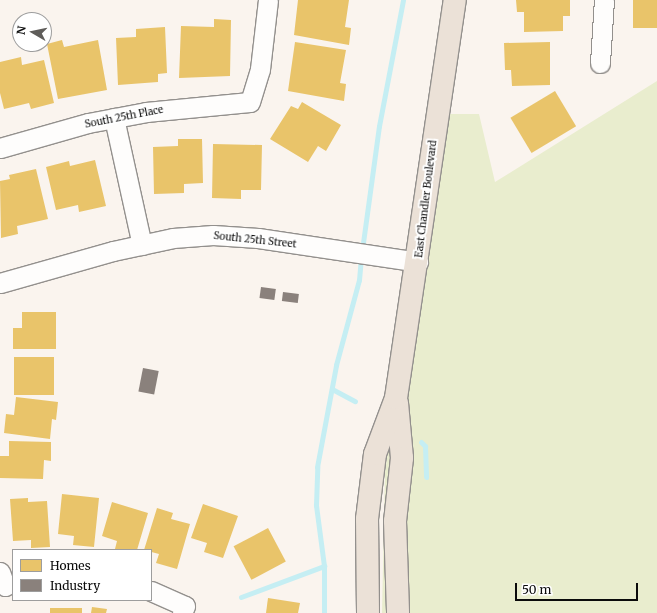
<!DOCTYPE html>
<style>
body{margin:0}
#map{position:relative;width:657px;height:613px;overflow:hidden;background:#faf4ee;font-family:Merriweather,serif}
div>[style]{position:absolute}
[style*='--x']{left:calc(var(--x)*1px);top:calc(var(--y)*1px);width:calc(var(--w)*1px);rotate:calc(var(--a)*1deg)}
.green>*{inset:0;background:#e9edce}
.homes>*{inset:0;background:#e9c46a;transform-origin:0 0}
.industry>*{inset:0;background:#8a817c;transform-origin:0 0}
.stream>*{height:5px;margin:-2.5px;padding:0 2.5px;transform-origin:2.5px;border-radius:2.5px;background:#c5eef3}
.roads{filter:drop-shadow(1px 0 #93908d) drop-shadow(-1px 0 #93908d) drop-shadow(0 1px #93908d) drop-shadow(0 -1px #93908d)}
.minor>*{height:19px;margin:-9.5px;padding:0 9.5px;transform-origin:9.5px;border-radius:9.5px;background:#fefdfc}
.major>*{height:22px;margin:-11px;padding:0 11px;transform-origin:11px;border-radius:11px;background:#ebe1d7}
span{translate:-50% -50%;white-space:nowrap;text-align:center;line-height:1.15;-webkit-text-stroke:4px #fff;paint-order:stroke}
.street-label{font-size:10px;color:#0b0b0b}
.legend{position:absolute;left:12px;top:549px;width:140px;height:52px;box-sizing:border-box;background:#fff;border:1px solid #9d9d9d;margin:0;padding:5px 7px;list-style:none;font-size:12px;color:#0b0b0b}
.legend li{display:flex;align-items:center;gap:8px;height:20px}
.legend b{width:20px;border:1px solid #9d9d9d}
.north{position:absolute;left:12px;top:12px;width:40px;height:40px;box-sizing:border-box;background:#fff;border:1px solid #9d9d9d;border-radius:50%;rotate:279deg;font-size:11px;font-weight:700;line-height:16px;text-align:center;color:#0b0b0b}
.north::after{content:'';display:block;margin:auto;width:14px;height:18px;background:#5f5d5a;clip-path:polygon(50% 0,100% 100%,50% 72%,0 100%)}
.scale{position:absolute;left:515px;top:583px;width:123px;height:18px;box-sizing:border-box;border:2px solid #0b0b0b;border-top:0;padding-left:5px;font-size:12px;line-height:14px;white-space:nowrap;color:#0b0b0b;-webkit-text-stroke:3px #fff;paint-order:stroke}
</style>
<div id="map">
<div class="green">
<div style="clip-path:polygon(657px 81px,657px 613px,382px 613px,385px 471px,418px 262px,437px 114px,479px 114px,495px 182px)"></div>
</div>
<div class="homes">
<div style="clip-path:polygon(298px 0,349px 0,345px 27px,351px 28px,349px 45px,294px 35px)"></div>
<div style="clip-path:polygon(516px 0,570px 0,570px 16px,563px 16px,563px 31px,524px 32px,524px 12px,517px 12px)"></div>
<div style="left:633px;top:0;width:24px;height:28px"></div>
<div style="clip-path:polygon(214px 19px,231px 20px,230px 76px,179px 78px,181px 26px,214px 27px)"></div>
<div style="clip-path:polygon(165px 27px,167px 73px,158px 74px,158px 82px,118px 85px,116px 38px,136px 37px,136px 29px)"></div>
<div style="clip-path:polygon(62px 40px,64px 47px,98px 40px,107px 90px,58px 99px,47px 44px)"></div>
<div style="clip-path:polygon(295px 42px,346px 50px,340px 83px,346px 84px,344px 101px,288px 91px)"></div>
<div style="clip-path:polygon(550px 42px,550px 85px,512px 86px,511px 70px,505px 70px,504px 43px)"></div>
<div style="clip-path:polygon(21px 57px,22px 65px,44px 60px,54px 103px,31px 109px,29px 103px,4px 109px,0 93px,0 62px)"></div>
<div style="left:555px;top:91px;width:41px;height:52px;rotate:59deg"></div>
<div style="clip-path:polygon(302px 102px,341px 125px,326px 151px,318px 146px,308px 162px,270px 139px,291px 106px,298px 109px)"></div>
<div style="clip-path:polygon(178px 139px,202px 139px,203px 183px,184px 184px,184px 193px,154px 194px,153px 147px,178px 146px)"></div>
<div style="clip-path:polygon(213px 144px,262px 145px,261px 190px,241px 190px,241px 199px,212px 198px)"></div>
<div style="clip-path:polygon(95px 160px,106px 206px,79px 212px,78px 205px,56px 210px,46px 167px,69px 161px,70px 166px)"></div>
<div style="clip-path:polygon(36px 169px,48px 219px,17px 226px,18px 234px,1px 238px,0 181px,10px 179px,9px 175px)"></div>
<div style="clip-path:polygon(22px 312px,56px 312px,56px 349px,13px 349px,13px 328px,22px 328px)"></div>
<div style="left:14px;top:357px;width:40px;height:38px"></div>
<div style="clip-path:polygon(16px 397px,58px 402px,56px 420px,52px 419px,50px 439px,4px 433px,6px 414px,14px 415px)"></div>
<div style="clip-path:polygon(9px 441px,51px 442px,51px 461px,44px 460px,43px 479px,0 478px,0 456px,9px 456px)"></div>
<div style="clip-path:polygon(62px 494px,99px 498px,94px 547px,73px 545px,74px 536px,58px 534px)"></div>
<div style="clip-path:polygon(28px 498px,28px 502px,47px 501px,50px 547px,31px 548px,31px 540px,13px 541px,10px 499px)"></div>
<div style="clip-path:polygon(112px 502px,148px 513px,137px 550px,115px 549px,117px 541px,102px 536px)"></div>
<div style="clip-path:polygon(203px 504px,238px 516px,223px 558px,204px 552px,207px 543px,191px 538px)"></div>
<div style="clip-path:polygon(157px 508px,173px 513px,171px 519px,190px 524px,177px 569px,156px 563px,159px 554px,144px 550px)"></div>
<div style="left:268px;top:528px;width:38px;height:39px;rotate:62deg"></div>
<div style="clip-path:polygon(268px 598px,300px 603px,298px 613px,266px 613px)"></div>
<div style="clip-path:polygon(92px 607px,107px 609px,106px 613px,91px 613px)"></div>
<div style="left:50px;top:608px;width:32px;height:5px"></div>
</div>
<div class="industry">
<div style="left:261px;top:287px;width:15px;height:11px;rotate:8deg"></div>
<div style="left:283px;top:292px;width:16px;height:9px;rotate:7deg"></div>
<div style="left:143px;top:368px;width:16px;height:24px;rotate:11deg"></div>
</div>
<div class="stream">
<div style="--x:362;--y:250;--w:125;--a:-82.2"></div>
<div style="--x:379;--y:126;--w:128;--a:-79.2"></div>
<div style="--x:332;--y:389;--w:26;--a:28"></div>
<div style="--x:421;--y:442;--w:6;--a:45"></div>
<div style="--x:425;--y:446;--w:31;--a:88"></div>
<div style="--x:241;--y:597;--w:89;--a:-20.5"></div>
<div style="--x:324;--y:613;--w:47;--a:-90"></div>
<div style="--x:324;--y:566;--w:62;--a:-97.5"></div>
<div style="--x:316;--y:505;--w:38;--a:-88"></div>
<div style="--x:317;--y:467;--w:104;--a:-79.4"></div>
<div style="--x:336;--y:365;--w:88;--a:-74.9"></div>
<div style="--x:359;--y:280;--w:22;--a:-85"></div>
</div>
<div class="roads">
<div class="minor">
<div style="--x:600;--y:63;--w:63;--a:-86.4"></div>
<div style="--x:114;--y:118;--w:130;--a:77.6"></div>
<div style="--x:0;--y:148;--w:91;--a:-15.9"></div>
<div style="--x:88;--y:123;--w:59;--a:-10.7"></div>
<div style="--x:146;--y:112;--w:104;--a:-5.5"></div>
<div style="--x:250;--y:102;--w:34;--a:-73"></div>
<div style="--x:260;--y:69;--w:69;--a:-83.4"></div>
<div style="--x:0;--y:283;--w:117;--a:-15.8"></div>
<div style="--x:113;--y:251;--w:61;--a:-12.2"></div>
<div style="--x:173;--y:238;--w:40;--a:-4.3"></div>
<div style="--x:213;--y:235;--w:45;--a:3.8"></div>
<div style="--x:258;--y:238;--w:162;--a:8.5"></div>
<div style="--x:0;--y:572;--w:15;--a:70"></div>
<div style="--x:151;--y:591;--w:37;--a:24"></div>
<div style="--x:185;--y:606;--w:8;--a:113"></div>
</div>
<div class="major">
<div style="--x:397;--y:403;--w:55;--a:84.8"></div>
<div style="--x:402;--y:458;--w:63;--a:96.3"></div>
<div style="--x:395;--y:521;--w:92;--a:88.1"></div>
<div style="--x:368;--y:613;--w:94;--a:-90.6"></div>
<div style="--x:367;--y:519;--w:65;--a:-83"></div>
<div style="--x:375;--y:454;--w:60;--a:-69.4"></div>
<div style="--x:396;--y:398;--w:402;--a:-81.6"></div>
</div>
</div>
<div class="street-label">
<span style="left:124px;top:117px;rotate:-11deg">South 25th Place</span>
<span style="left:426px;top:199px;rotate:-83deg">East Chandler Boulevard</span>
<span style="left:255px;top:240px;rotate:6deg">South 25th Street</span>
</div>
<ul class="legend">
<li><b style="height:11px;background:#e9c46a"></b>Homes</li>
<li><b style="height:11px;background:#8a817c"></b>Industry</li>
</ul>
<div class="north">N</div>
<div class="scale">50 m</div>
</div>
